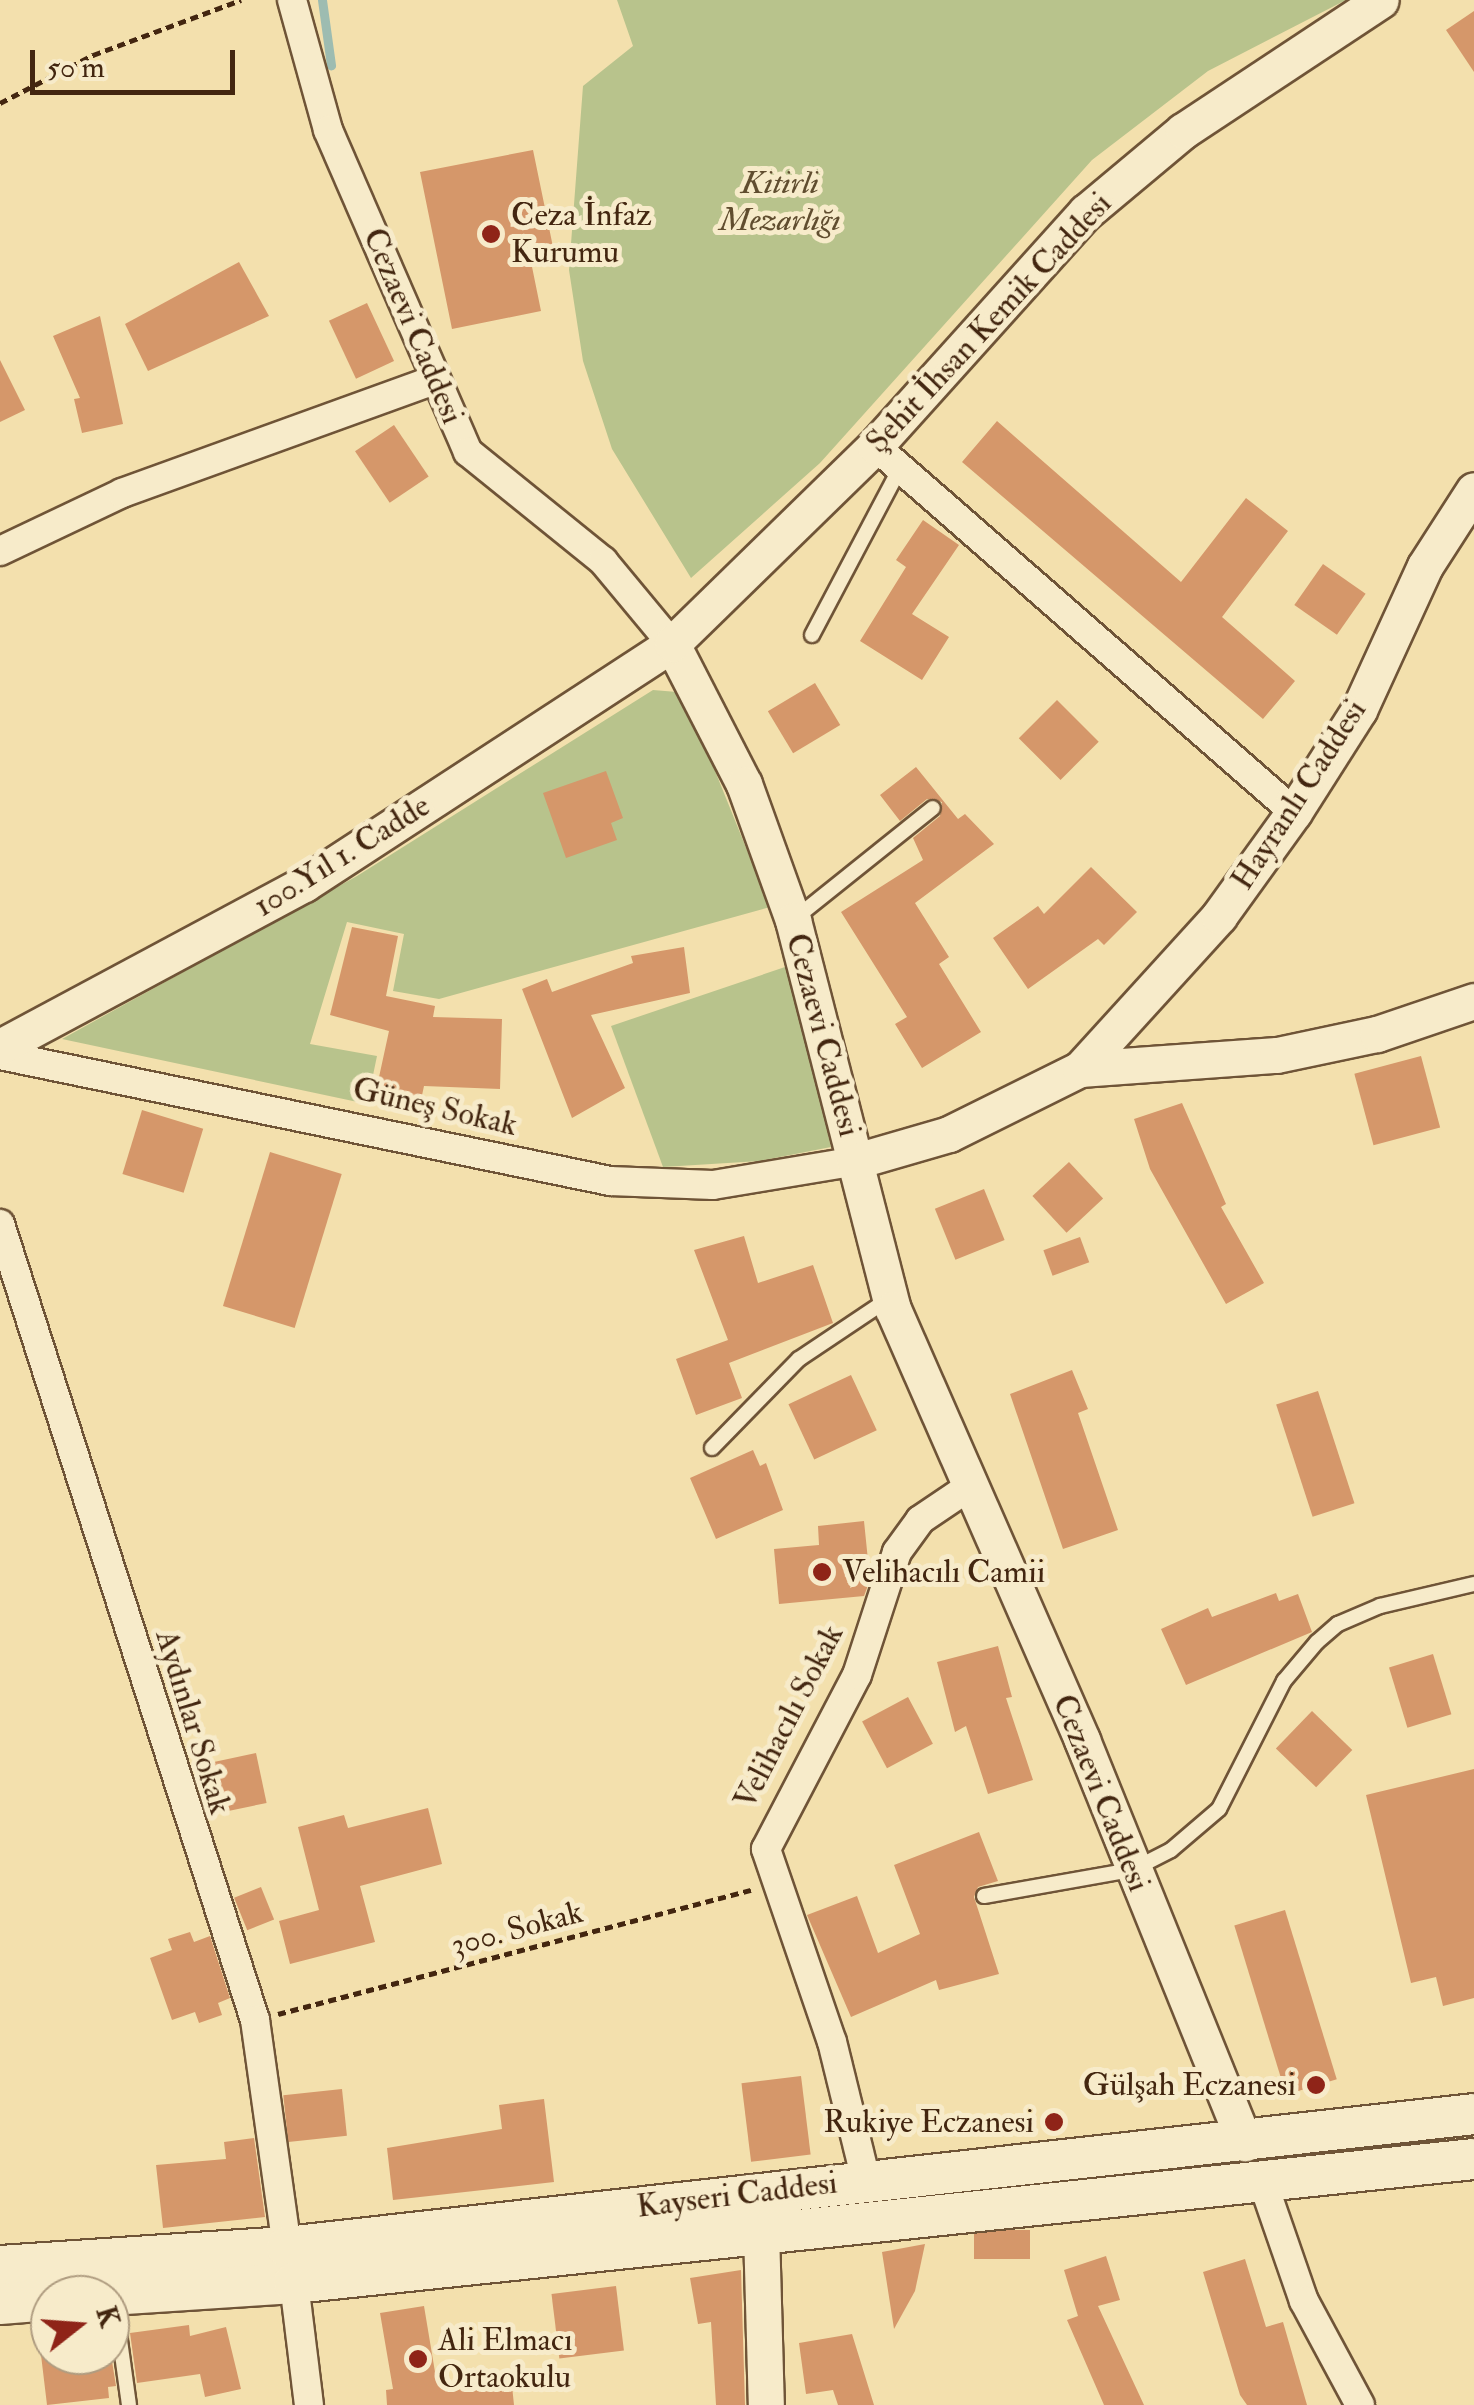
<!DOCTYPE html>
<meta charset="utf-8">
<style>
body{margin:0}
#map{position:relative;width:1474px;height:2405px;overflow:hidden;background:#f3e0ad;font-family:"IM FELL Double Pica",serif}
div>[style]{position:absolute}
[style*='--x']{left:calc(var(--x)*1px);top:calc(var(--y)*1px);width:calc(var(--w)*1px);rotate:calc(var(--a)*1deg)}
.green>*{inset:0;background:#b8c38c}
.stream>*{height:9px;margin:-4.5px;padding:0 4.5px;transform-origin:4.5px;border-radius:4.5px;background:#9dbcb1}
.building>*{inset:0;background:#d5976a;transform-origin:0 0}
.path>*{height:5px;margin-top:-2.5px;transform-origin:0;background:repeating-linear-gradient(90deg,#432610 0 8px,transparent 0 13px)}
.roads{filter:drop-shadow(2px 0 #6f5437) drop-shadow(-2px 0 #6f5437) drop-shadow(0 2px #6f5437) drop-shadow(0 -2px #6f5437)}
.service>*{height:14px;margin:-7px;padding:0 7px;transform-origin:7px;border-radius:7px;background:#f7ebca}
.minor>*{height:28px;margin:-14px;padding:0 14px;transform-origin:14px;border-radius:14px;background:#f7ebca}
.tertiary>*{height:35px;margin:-17.5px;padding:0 17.5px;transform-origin:17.5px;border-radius:17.5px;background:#f7ebca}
.secondary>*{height:40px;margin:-20px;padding:0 20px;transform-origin:20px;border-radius:20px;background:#f7ebca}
.dots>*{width:28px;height:28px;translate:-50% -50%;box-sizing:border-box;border:5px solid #f7ebca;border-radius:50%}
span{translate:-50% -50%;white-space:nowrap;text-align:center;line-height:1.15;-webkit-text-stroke:10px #f7ebca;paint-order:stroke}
.park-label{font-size:32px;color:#604d2f;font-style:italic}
.poi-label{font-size:32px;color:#432610}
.left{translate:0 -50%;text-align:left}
.right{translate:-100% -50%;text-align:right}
.street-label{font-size:32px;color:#432610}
.north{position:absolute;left:30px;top:2275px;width:100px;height:100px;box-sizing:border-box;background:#f7ebca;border:2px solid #af9c80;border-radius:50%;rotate:73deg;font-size:28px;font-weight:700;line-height:40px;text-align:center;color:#432610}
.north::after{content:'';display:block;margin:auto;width:35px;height:45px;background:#8f2418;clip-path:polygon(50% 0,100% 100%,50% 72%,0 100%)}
.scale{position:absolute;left:30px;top:50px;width:205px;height:45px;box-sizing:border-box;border:5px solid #432610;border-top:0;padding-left:12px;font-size:30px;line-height:35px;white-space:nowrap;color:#432610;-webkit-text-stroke:8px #f7ebca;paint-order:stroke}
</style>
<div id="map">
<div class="green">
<div style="clip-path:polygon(617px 0,1346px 0,1208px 71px,1092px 160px,820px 463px,691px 578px,612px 449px,583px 361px,569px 270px,583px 86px,633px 46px)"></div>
<div style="clip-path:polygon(653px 690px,677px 692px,688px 704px,770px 907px,439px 999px,393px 991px,404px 934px,347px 922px,310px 1044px,377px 1056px,367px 1104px,62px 1039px,357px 876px)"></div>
<div style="clip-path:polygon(788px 966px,831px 1147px,760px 1161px,663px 1167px,611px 1026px)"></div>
</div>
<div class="stream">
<div style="--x:322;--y:0;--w:66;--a:82.1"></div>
</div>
<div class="building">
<div style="clip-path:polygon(1474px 11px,1474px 72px,1446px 30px)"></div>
<div style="clip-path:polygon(533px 150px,553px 247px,529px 252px,541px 311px,452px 329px,420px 172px)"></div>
<div style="clip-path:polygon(239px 262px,269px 316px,148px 371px,125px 324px)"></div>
<div style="left:367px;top:303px;width:64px;height:42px;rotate:65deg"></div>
<div style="clip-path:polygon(100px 316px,123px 424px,82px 433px,74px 399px,80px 398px,53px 336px)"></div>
<div style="clip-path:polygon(0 360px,25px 410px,0 422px)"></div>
<div style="clip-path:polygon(997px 421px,1181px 582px,1246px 498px,1288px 531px,1222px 617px,1295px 681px,1263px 719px,962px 462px)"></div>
<div style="left:394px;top:425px;width:62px;height:47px;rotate:56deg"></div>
<div style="clip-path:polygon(923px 520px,959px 545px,912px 614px,949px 637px,922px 680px,860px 641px,906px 567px,896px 560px)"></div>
<div style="left:1323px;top:564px;width:52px;height:50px;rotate:35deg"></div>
<div style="left:815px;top:683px;width:49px;height:55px;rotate:59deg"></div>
<div style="left:1057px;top:700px;width:59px;height:54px;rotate:45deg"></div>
<div style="clip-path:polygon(916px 767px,958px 819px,965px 814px,994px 844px,915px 903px,949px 957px,939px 964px,981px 1032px,922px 1068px,895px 1024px,907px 1017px,841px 912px,923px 860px,913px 838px,940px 816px,942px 802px,927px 799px,900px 821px,880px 795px)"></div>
<div style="clip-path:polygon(606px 771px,623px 818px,611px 823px,617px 840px,566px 858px,543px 793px)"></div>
<div style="clip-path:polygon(1091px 867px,1137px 912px,1104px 945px,1098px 939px,1028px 989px,993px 938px,1038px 906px,1044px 914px)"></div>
<div style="clip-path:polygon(352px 927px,398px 936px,386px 996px,435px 1006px,433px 1017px,502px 1019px,500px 1089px,424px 1086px,421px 1100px,376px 1091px,389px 1031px,330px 1015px)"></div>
<div style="clip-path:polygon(684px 947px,690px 993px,591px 1015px,625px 1088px,572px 1118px,522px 989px,547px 979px,552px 992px,633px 963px,631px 956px)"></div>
<div style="left:1421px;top:1056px;width:74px;height:69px;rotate:75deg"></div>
<div style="clip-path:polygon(1182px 1103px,1226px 1204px,1221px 1207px,1264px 1283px,1226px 1304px,1150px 1169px,1134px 1119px)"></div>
<div style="left:142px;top:1110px;width:64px;height:67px;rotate:17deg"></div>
<div style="left:270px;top:1152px;width:75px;height:161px;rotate:17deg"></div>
<div style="left:1069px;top:1162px;width:50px;height:50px;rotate:47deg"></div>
<div style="left:984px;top:1189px;width:55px;height:53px;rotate:68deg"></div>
<div style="clip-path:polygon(744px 1236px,758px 1283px,813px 1265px,833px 1323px,729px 1363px,742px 1398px,696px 1415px,676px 1359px,728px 1340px,694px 1250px)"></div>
<div style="left:1080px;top:1237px;width:27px;height:39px;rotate:70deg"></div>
<div style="clip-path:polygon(1072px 1370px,1088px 1409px,1078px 1413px,1118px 1530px,1063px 1549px,1010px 1394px)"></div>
<div style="left:851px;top:1375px;width:61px;height:69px;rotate:65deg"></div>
<div style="left:1318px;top:1391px;width:118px;height:44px;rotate:72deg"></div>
<div style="clip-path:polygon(753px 1450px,760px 1466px,766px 1463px,783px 1510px,716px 1539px,690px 1478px)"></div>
<div style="clip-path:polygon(864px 1521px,870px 1580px,864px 1596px,779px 1604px,774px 1549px,819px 1545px,818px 1526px)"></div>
<div style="clip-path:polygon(1276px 1593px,1279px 1601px,1298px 1594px,1312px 1632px,1186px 1685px,1161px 1629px,1208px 1608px,1212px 1617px)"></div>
<div style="clip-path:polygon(998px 1646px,1012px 1697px,1006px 1698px,1033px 1780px,988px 1794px,966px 1726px,955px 1732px,937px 1662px)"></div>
<div style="left:1433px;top:1654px;width:63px;height:46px;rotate:73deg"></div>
<div style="left:908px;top:1697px;width:53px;height:52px;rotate:62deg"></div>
<div style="left:1312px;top:1711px;width:56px;height:52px;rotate:44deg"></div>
<div style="left:256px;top:1753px;width:51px;height:55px;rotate:78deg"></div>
<div style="clip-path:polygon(1474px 1769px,1474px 1998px,1443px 2006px,1436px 1977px,1411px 1983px,1366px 1795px)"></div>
<div style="clip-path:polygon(428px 1808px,442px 1864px,360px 1886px,375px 1942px,290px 1964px,279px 1921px,319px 1910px,298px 1827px,344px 1815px,348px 1828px)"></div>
<div style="clip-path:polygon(979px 1832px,998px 1881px,978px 1887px,974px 1897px,999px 1974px,939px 1990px,936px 1980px,851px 2017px,807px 1915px,857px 1896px,878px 1953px,920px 1934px,894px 1865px)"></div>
<div style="left:261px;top:1887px;width:35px;height:29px;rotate:68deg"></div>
<div style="left:1285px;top:1910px;width:177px;height:53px;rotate:73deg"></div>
<div style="clip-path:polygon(190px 1932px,194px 1942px,210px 1936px,230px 1998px,218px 2003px,222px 2015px,199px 2023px,195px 2012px,172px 2020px,150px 1958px,172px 1950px,168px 1939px)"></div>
<div style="left:801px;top:2076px;width:79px;height:60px;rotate:83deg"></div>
<div style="left:342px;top:2089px;width:47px;height:59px;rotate:84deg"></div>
<div style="clip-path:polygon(544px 2099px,554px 2182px,393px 2200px,387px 2148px,502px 2129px,499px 2105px)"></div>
<div style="clip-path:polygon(254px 2138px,265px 2217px,163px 2228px,156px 2165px,226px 2159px,224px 2142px)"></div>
<div style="left:1030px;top:2230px;width:29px;height:56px;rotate:90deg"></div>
<div style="clip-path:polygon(925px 2244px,915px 2291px,894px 2329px,882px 2252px)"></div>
<div style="clip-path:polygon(1106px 2256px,1120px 2300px,1098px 2306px,1144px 2405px,1104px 2405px,1067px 2320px,1078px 2316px,1064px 2270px)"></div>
<div style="clip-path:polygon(1245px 2259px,1266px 2327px,1283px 2322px,1307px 2405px,1247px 2405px,1240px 2395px,1203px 2272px)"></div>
<div style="clip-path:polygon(741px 2270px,745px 2405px,716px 2405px,711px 2322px,698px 2324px,690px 2278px)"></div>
<div style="left:616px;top:2286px;width:65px;height:65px;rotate:83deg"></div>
<div style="clip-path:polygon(424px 2306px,437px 2384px,511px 2376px,514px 2405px,387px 2405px,386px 2390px,393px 2389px,380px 2313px)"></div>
<div style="clip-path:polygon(189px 2325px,190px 2336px,226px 2327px,241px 2389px,205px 2397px,200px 2374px,137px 2383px,130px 2333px)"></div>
<div style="clip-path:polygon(852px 2334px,874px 2405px,838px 2405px,833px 2390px,806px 2394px,799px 2343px)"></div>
<div style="clip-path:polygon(41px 2355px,111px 2355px,116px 2386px,108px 2387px,109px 2398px,47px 2405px)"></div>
</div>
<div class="path">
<div style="--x:0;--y:103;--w:105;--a:-27.3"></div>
<div style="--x:93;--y:55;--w:158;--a:-20.4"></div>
<div style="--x:278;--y:2014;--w:489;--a:-14.7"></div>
</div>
<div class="roads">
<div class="service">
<div style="--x:812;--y:635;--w:187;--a:-62.2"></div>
<div style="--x:793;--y:920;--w:179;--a:-38.7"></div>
<div style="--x:712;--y:1448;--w:124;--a:-45.7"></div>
<div style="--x:799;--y:1359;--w:110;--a:-33.8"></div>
<div style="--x:984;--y:1896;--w:150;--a:-10"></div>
<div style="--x:1132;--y:1870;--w:44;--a:-27.1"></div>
<div style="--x:1171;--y:1850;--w:63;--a:-40.5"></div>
<div style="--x:1219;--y:1809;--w:144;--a:-63.1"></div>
<div style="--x:1284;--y:1681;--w:51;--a:-49.8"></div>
<div style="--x:1317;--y:1642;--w:28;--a:-41"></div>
<div style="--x:1338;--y:1624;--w:46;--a:-23.2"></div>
<div style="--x:1380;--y:1606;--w:97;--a:-13.2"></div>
<div style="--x:114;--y:2297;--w:109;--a:82.1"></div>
</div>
<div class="minor">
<div style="--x:292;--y:0;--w:135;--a:74.5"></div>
<div style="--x:328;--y:130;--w:351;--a:66.5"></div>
<div style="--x:468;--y:452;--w:174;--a:38.9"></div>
<div style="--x:603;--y:561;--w:108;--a:50.3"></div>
<div style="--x:875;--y:446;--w:556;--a:41.14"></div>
<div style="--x:0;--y:551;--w:135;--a:-25.4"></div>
<div style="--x:122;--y:493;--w:332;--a:-19.9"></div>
<div style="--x:0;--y:1055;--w:623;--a:11.67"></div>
<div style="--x:610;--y:1181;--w:103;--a:2.2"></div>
<div style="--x:713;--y:1185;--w:145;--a:-9.5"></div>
<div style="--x:0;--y:1224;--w:836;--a:72.24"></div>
<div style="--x:255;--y:2020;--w:229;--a:82"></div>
<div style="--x:1261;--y:2177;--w:131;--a:70.9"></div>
<div style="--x:1304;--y:2301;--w:118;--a:61.7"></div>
<div style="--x:866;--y:2180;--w:142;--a:-103.8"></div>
<div style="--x:832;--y:2042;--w:204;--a:-108.9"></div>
<div style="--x:766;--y:1849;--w:196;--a:-62.4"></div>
<div style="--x:857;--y:1675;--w:129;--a:-72"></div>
<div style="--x:897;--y:1552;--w:39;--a:-54"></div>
<div style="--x:920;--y:1520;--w:59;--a:-34"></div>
<div style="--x:294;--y:2283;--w:123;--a:83"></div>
</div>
<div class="tertiary">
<div style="--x:672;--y:644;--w:157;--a:62.8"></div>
<div style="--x:744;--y:784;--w:145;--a:70.2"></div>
<div style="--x:793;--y:920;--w:402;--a:75.6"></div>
<div style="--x:893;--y:1309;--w:471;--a:66.3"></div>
<div style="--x:1082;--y:1740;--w:435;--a:68"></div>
<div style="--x:0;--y:1047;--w:345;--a:-28.2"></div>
<div style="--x:304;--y:884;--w:439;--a:-33.1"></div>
<div style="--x:672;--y:644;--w:284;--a:-44.3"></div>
<div style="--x:875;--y:446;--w:315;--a:-48"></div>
<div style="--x:1086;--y:212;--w:126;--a:-39.9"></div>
<div style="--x:1183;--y:131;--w:237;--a:-33.5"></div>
<div style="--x:1080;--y:1069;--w:207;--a:-47.7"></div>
<div style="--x:1219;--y:916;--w:128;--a:-54.2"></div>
<div style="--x:1294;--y:812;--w:121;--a:-57.5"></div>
<div style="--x:1359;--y:710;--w:158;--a:-65.4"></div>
<div style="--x:1425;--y:566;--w:90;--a:-57.2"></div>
<div style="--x:856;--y:1161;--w:97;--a:-16.2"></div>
<div style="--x:949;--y:1134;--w:146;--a:-26.4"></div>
<div style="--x:1080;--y:1069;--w:197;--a:-4.1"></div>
<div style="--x:1277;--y:1055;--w:102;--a:-11.9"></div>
<div style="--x:1377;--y:1034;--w:102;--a:-18.8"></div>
<div style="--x:761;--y:2231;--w:174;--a:88.4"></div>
</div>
<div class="secondary">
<div style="--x:0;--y:2266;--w:288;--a:-3.8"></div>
<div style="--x:287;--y:2247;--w:1194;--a:-6.39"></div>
<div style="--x:110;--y:2295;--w:184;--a:-3.7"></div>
<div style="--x:294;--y:2283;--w:1186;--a:-6"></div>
<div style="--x:0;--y:2304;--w:50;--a:-4.6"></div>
</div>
</div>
<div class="dots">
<div style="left:491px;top:234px;background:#8f2418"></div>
<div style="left:822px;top:1572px;background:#8f2418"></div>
<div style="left:1316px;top:2085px;background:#8f2418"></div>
<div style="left:1054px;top:2122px;background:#8f2418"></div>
<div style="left:418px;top:2359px;background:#8f2418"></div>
</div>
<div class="park-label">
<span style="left:780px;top:202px">Kitirli<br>Mezarlığı</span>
</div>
<div class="poi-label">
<span class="left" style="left:511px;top:234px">Ceza İnfaz<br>Kurumu</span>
<span class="left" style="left:842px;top:1572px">Velihacılı Camii</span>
<span class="right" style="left:1296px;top:2085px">Gülşah Eczanesi</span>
<span class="right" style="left:1034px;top:2122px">Rukiye Eczanesi</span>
<span class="left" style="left:438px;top:2359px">Ali Elmacı<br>Ortaokulu</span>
</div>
<div class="street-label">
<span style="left:989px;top:323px;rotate:-47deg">Şehit İhsan Kemik Caddesi</span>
<span style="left:413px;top:326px;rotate:67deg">Cezaevi Caddesi</span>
<span style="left:1299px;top:795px;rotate:-57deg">Hayranlı Caddesi</span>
<span style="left:342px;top:856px;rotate:-32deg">100.Yıl 1. Cadde</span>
<span style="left:823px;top:1035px;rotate:75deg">Cezaevi Caddesi</span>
<span style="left:435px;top:1107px;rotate:13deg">Güneş Sokak</span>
<span style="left:789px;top:1717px;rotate:-63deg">Velihacılı Sokak</span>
<span style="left:193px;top:1722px;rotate:73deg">Aydınlar Sokak</span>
<span style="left:1101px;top:1793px;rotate:68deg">Cezaevi Caddesi</span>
<span style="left:517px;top:1929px;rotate:-15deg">300. Sokak</span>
<span style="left:737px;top:2195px;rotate:-7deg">Kayseri Caddesi</span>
</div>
<div class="north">K</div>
<div class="scale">50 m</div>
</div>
